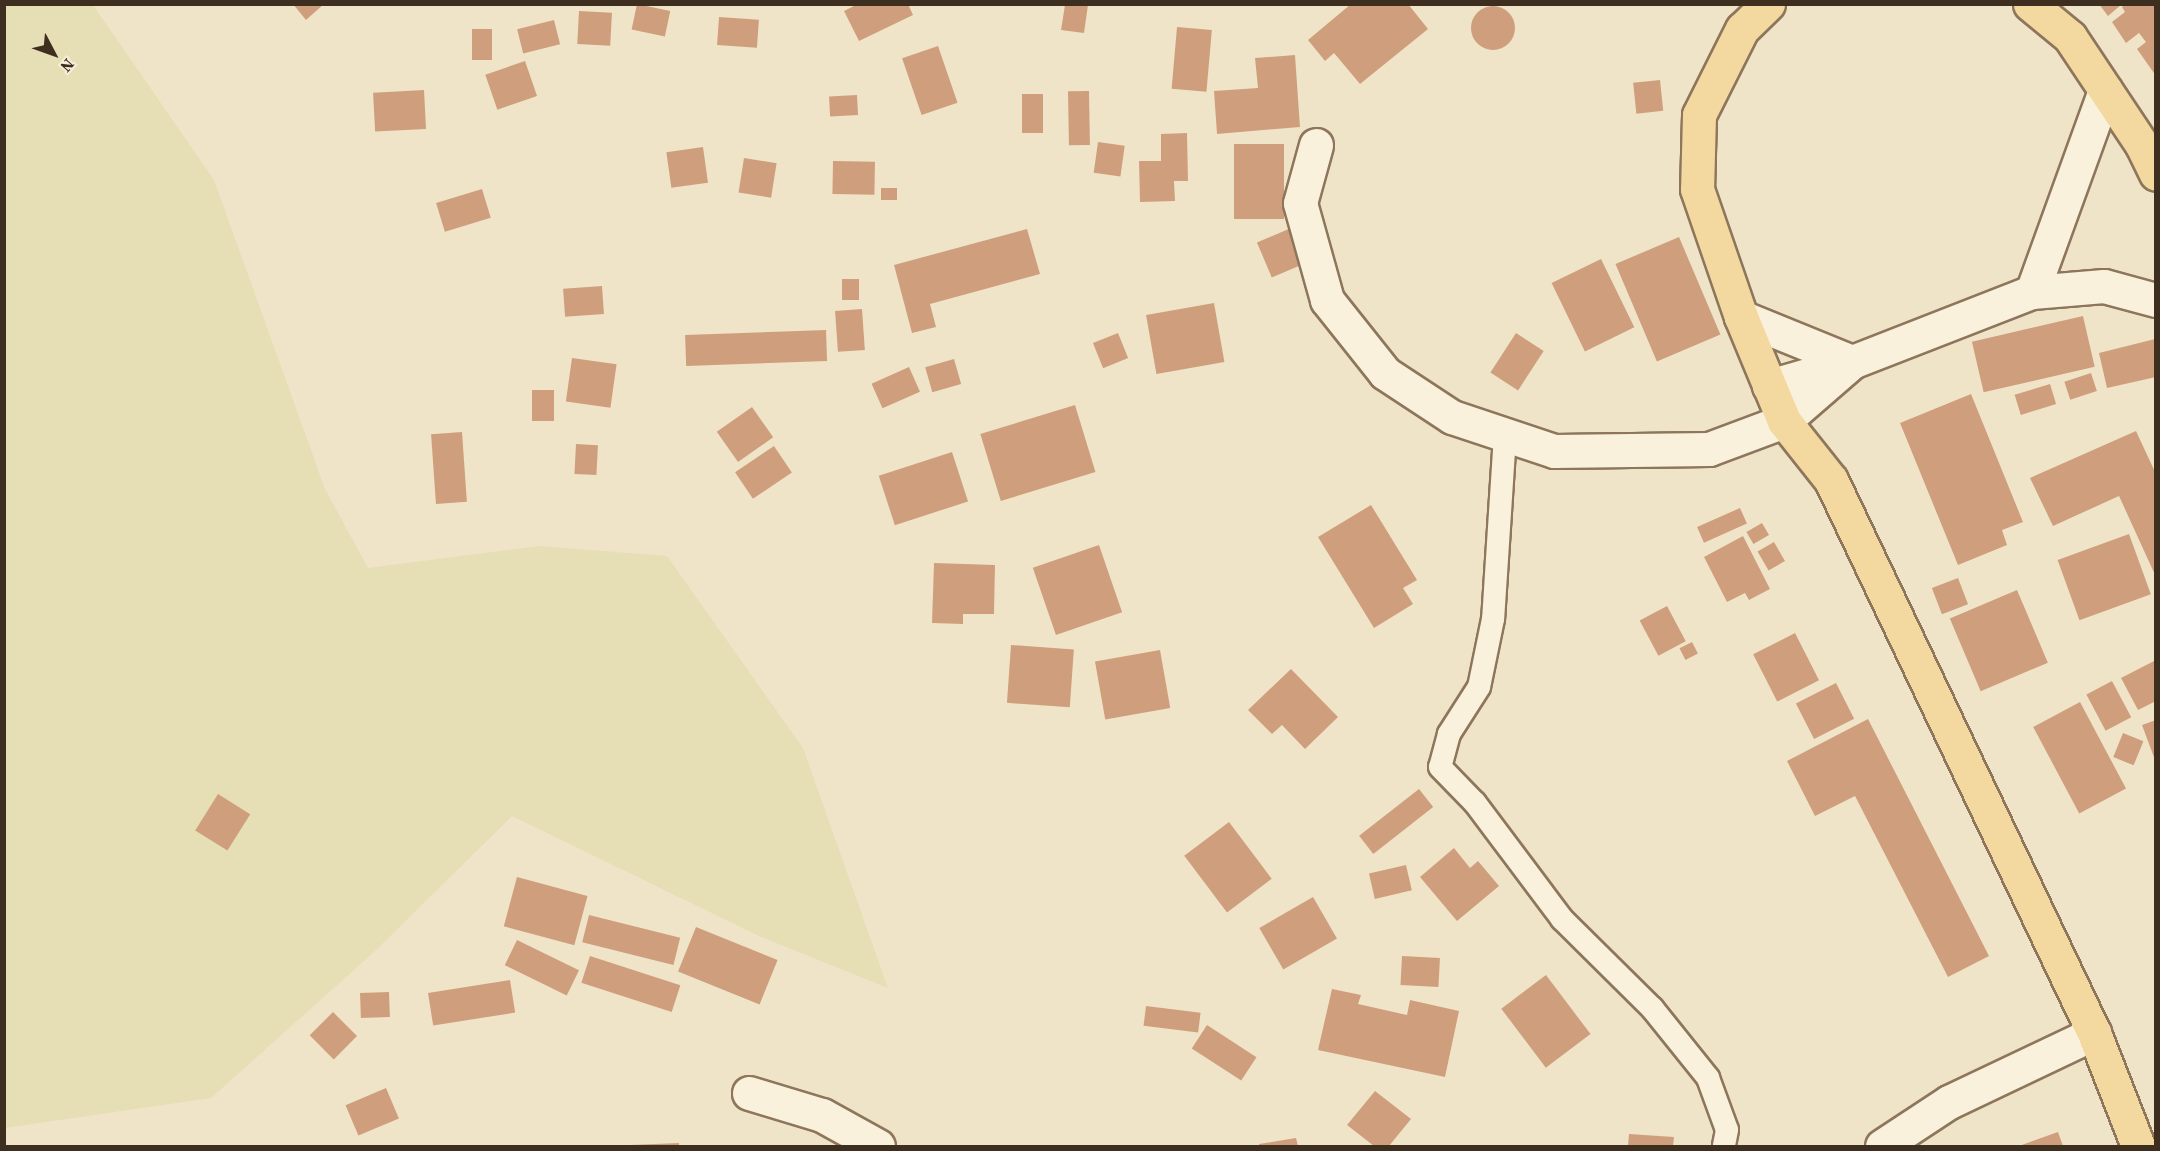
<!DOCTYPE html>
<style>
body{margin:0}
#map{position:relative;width:2160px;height:1151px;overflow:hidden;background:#f0e4c8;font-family:"Source Serif 4",serif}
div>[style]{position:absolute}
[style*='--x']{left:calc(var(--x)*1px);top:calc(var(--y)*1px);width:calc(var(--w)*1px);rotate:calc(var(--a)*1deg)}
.farmland>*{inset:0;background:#e6deb5}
.building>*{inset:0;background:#cf9f7d;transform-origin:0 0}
.round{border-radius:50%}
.roads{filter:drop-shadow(2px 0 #8d765c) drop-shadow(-2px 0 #8d765c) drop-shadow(0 2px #8d765c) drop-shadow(0 -2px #8d765c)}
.service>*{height:22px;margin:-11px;padding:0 11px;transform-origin:11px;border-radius:11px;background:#faf1dc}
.minor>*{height:33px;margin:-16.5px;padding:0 16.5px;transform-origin:16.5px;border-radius:16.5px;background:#faf1dc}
.primary>*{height:33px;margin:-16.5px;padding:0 16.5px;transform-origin:16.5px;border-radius:16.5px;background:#f3d9a0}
span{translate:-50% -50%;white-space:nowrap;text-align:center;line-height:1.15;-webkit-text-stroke:6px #f7eed8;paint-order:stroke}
.frame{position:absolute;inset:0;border:6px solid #3d2e20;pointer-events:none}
.north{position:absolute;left:24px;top:24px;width:60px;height:60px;-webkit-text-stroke:4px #f7eed8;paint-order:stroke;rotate:131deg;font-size:16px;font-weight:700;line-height:24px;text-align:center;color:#3d2e20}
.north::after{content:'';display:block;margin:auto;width:21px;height:27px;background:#3d2e20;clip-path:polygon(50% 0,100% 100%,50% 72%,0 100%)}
</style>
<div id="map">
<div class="farmland">
<div style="clip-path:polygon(4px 5px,93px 5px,214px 180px,325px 489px,368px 568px,539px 546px,667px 556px,803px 748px,888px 988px,759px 936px,512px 816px,374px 952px,211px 1098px,5px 1128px)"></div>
</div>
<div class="building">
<div style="clip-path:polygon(293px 4px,324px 4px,306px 20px)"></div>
<div style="left:637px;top:4px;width:34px;height:26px;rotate:12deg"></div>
<div style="clip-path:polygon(858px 4px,908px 4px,913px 15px,859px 41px,844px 11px)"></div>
<div style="clip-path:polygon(1351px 4px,1408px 4px,1428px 29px,1360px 84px,1334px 53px,1325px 61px,1308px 40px)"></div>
<div style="clip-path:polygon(2099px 4px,2122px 4px,2108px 16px)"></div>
<div style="clip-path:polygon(2126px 4px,2156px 4px,2156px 76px,2137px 49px,2146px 42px,2139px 33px,2126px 43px,2112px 22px,2125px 12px,2122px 7px)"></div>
<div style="clip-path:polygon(1065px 5px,1088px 5px,1084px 33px,1061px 30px)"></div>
<div class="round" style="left:1471px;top:6px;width:44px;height:44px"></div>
<div style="left:579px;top:11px;width:33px;height:33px;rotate:3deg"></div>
<div style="left:719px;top:17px;width:40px;height:28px;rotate:4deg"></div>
<div style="left:554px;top:20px;width:25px;height:38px;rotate:76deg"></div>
<div style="left:1177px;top:27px;width:35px;height:62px;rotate:5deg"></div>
<div style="left:472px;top:29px;width:20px;height:31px"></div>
<div style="left:938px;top:46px;width:60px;height:38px;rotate:71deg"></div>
<div style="clip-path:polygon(1295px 55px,1300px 127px,1217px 134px,1214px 91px,1258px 88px,1255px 58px)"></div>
<div style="left:525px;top:61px;width:37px;height:42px;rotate:71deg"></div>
<div style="left:1660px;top:80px;width:31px;height:27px;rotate:84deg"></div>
<div style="left:424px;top:90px;width:39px;height:51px;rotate:87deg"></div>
<div style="left:1089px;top:91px;width:54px;height:21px;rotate:89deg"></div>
<div style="left:1022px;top:94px;width:21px;height:39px"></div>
<div style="left:857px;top:95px;width:20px;height:28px;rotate:87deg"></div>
<div style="clip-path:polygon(1187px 133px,1188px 181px,1174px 181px,1175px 201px,1140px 202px,1139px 161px,1161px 161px,1161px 134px)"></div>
<div style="left:1098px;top:142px;width:27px;height:31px;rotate:8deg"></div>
<div style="left:1284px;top:144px;width:75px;height:50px;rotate:90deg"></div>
<div style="left:703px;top:147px;width:36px;height:37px;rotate:82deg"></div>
<div style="left:744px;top:158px;width:33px;height:35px;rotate:9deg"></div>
<div style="left:833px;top:161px;width:42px;height:33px;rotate:1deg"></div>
<div style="left:881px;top:188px;width:16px;height:12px"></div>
<div style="left:482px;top:189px;width:30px;height:48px;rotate:73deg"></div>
<div style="left:1291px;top:228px;width:38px;height:37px;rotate:67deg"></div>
<div style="clip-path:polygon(1027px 229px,1040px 274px,930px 304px,936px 327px,912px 333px,894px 265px)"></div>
<div style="left:1679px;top:237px;width:106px;height:69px;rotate:67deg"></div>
<div style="left:1601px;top:259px;width:76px;height:55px;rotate:64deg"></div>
<div style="left:842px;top:279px;width:17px;height:21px"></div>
<div style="left:602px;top:286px;width:28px;height:39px;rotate:86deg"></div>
<div style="left:1214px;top:303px;width:60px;height:69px;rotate:80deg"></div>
<div style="left:862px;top:309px;width:41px;height:27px;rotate:86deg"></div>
<div style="left:2083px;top:316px;width:52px;height:114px;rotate:77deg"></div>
<div style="left:826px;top:330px;width:31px;height:141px;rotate:88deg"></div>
<div style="left:1118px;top:333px;width:27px;height:27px;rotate:68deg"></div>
<div style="left:1516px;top:333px;width:33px;height:47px;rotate:33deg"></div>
<div style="clip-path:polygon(2155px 339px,2156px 377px,2107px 388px,2099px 353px)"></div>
<div style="left:572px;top:358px;width:45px;height:44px;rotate:8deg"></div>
<div style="left:954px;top:359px;width:26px;height:30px;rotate:74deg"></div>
<div style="left:909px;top:367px;width:27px;height:41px;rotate:66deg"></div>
<div style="left:2091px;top:373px;width:19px;height:28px;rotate:72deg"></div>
<div style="left:2050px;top:384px;width:21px;height:37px;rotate:73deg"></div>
<div style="left:532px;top:390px;width:22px;height:31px"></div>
<div style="clip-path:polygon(1971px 394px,2023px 522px,2002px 530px,2007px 545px,1958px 565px,1900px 423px)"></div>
<div style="left:1075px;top:405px;width:70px;height:99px;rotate:73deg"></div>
<div style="left:752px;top:407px;width:37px;height:43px;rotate:55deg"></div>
<div style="clip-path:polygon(2136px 431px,2156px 474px,2156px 577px,2119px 496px,2053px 526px,2030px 478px)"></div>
<div style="left:462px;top:432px;width:70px;height:31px;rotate:86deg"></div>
<div style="left:576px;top:444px;width:22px;height:30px;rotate:3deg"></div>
<div style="left:774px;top:446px;width:32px;height:47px;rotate:56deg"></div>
<div style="left:952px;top:452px;width:52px;height:77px;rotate:72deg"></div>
<div style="clip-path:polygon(1371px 505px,1417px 580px,1403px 588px,1413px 604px,1374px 628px,1318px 537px)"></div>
<div style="left:1740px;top:508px;width:17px;height:47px;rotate:66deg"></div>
<div style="left:1762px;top:523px;width:14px;height:18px;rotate:60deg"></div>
<div style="left:2129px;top:534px;width:64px;height:76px;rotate:70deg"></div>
<div style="clip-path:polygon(1743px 536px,1770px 589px,1749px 600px,1745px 593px,1727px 602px,1704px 557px)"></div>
<div style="left:1774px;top:542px;width:22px;height:19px;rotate:60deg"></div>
<div style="left:1099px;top:545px;width:71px;height:70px;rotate:71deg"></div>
<div style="clip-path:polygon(934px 563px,995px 565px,994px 614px,963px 614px,963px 624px,932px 623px)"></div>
<div style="left:1958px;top:578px;width:28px;height:28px;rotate:69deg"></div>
<div style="left:2017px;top:590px;width:79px;height:73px;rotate:67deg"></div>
<div style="left:1667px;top:606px;width:40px;height:31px;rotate:62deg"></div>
<div style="left:1795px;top:633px;width:53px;height:47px;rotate:63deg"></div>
<div style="left:1692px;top:642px;width:13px;height:14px;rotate:63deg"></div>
<div style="left:1011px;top:645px;width:63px;height:58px;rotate:4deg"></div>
<div style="left:1160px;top:650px;width:59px;height:66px;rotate:80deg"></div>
<div style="clip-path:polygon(2156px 660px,2156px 701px,2138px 710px,2121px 678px)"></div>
<div style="clip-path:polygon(1291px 669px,1338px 717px,1305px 749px,1282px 725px,1272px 734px,1248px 710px)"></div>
<div style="left:2112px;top:681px;width:41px;height:29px;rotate:62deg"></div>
<div style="left:1836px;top:683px;width:40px;height:45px;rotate:63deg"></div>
<div style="left:2080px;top:702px;width:98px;height:53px;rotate:62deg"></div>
<div style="clip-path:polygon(1868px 719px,1989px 956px,1948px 977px,1855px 796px,1815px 816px,1787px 761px)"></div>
<div style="clip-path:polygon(2156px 720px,2156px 760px,2155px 760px,2142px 725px)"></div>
<div style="left:2123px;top:733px;width:22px;height:26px;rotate:22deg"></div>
<div style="left:1419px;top:789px;width:23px;height:76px;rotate:52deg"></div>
<div style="left:218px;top:794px;width:38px;height:43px;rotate:32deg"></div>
<div style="left:1229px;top:822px;width:71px;height:56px;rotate:53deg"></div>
<div style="clip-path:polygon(1454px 848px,1470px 868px,1478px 861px,1499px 886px,1457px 921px,1420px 877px)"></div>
<div style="left:1406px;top:865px;width:26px;height:38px;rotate:77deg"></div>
<div style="left:517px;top:877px;width:73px;height:51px;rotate:15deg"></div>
<div style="left:1313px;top:897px;width:48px;height:62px;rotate:60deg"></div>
<div style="left:589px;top:915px;width:94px;height:28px;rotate:14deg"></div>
<div style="left:696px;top:927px;width:88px;height:48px;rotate:22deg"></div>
<div style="left:517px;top:940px;width:69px;height:28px;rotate:26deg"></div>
<div style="left:590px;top:956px;width:95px;height:28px;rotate:18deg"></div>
<div style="left:1402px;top:956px;width:38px;height:29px;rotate:3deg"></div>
<div style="left:1546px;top:975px;width:74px;height:56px;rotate:53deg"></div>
<div style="left:510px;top:980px;width:33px;height:83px;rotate:81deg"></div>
<div style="clip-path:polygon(1332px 989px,1361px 995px,1358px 1004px,1407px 1015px,1410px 1000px,1459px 1011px,1445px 1077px,1318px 1050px)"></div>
<div style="left:389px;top:992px;width:25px;height:29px;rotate:88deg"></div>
<div style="left:1146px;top:1006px;width:55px;height:20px;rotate:7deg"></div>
<div style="left:333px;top:1012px;width:34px;height:33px;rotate:45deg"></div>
<div style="left:1207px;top:1025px;width:59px;height:28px;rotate:33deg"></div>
<div style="left:386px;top:1088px;width:33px;height:44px;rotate:67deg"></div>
<div style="clip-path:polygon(1375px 1091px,1411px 1119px,1389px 1146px,1374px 1146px,1347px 1125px)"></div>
<div style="clip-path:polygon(2058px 1132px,2063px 1146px,2019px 1146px)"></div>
<div style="clip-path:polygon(1629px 1134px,1674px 1137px,1673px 1146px,1628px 1146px)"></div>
<div style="clip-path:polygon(1296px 1138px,1298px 1146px,1259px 1146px,1259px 1144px)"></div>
<div style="clip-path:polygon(679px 1143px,679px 1146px,630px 1146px,630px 1145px)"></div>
</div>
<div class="roads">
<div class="service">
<div style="--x:1505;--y:435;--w:184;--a:93.7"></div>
<div style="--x:1493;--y:619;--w:69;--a:101.6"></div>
<div style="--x:1479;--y:687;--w:56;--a:122.6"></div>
<div style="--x:1449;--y:734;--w:34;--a:105"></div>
<div style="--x:1440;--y:767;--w:50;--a:45.8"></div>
<div style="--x:1475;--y:803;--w:145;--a:53.1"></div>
<div style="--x:1562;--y:919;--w:127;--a:44.7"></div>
<div style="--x:1652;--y:1008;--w:90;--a:51.3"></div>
<div style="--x:1708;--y:1078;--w:55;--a:69.9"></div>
<div style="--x:1727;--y:1130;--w:16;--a:101"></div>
</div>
<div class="minor">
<div style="--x:1316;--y:145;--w:60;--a:105.4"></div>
<div style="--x:1300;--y:203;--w:101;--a:74.4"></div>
<div style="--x:1327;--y:300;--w:93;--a:51.5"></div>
<div style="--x:1385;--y:373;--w:80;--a:33.3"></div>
<div style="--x:1452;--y:417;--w:108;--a:18.4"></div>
<div style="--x:1554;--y:451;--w:155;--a:-0.7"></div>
<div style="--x:1709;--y:449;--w:80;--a:-20.5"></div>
<div style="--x:1784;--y:421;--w:90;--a:-40.9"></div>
<div style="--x:1852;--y:362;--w:120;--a:-157.9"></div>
<div style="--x:2032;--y:292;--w:215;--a:-70.1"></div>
<div style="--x:1769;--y:386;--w:86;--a:-16.1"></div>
<div style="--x:1852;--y:362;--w:193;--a:-21.3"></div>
<div style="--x:2032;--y:292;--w:72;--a:-4.8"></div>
<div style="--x:2104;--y:286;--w:54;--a:15.1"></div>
<div style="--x:749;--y:1093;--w:76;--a:16.8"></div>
<div style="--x:822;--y:1115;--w:64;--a:29"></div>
<div style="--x:1882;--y:1146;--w:80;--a:-33.3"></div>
<div style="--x:1949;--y:1102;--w:161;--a:-25.4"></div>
</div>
<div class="primary">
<div style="--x:1768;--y:4;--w:36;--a:136"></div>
<div style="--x:1742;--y:29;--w:96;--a:116.6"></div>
<div style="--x:1699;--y:115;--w:74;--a:91.5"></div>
<div style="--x:1697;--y:189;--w:135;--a:71"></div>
<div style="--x:1741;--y:317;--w:113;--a:67.5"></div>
<div style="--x:1784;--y:421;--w:75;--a:51.5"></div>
<div style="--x:1831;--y:480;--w:612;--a:64.56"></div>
<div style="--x:2094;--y:1033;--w:121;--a:68.7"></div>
<div style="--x:2030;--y:4;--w:52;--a:39.5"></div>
<div style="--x:2070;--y:37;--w:130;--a:56.3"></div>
<div style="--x:2142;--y:145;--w:32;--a:64"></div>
</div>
</div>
<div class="frame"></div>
<div class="north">N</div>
</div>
